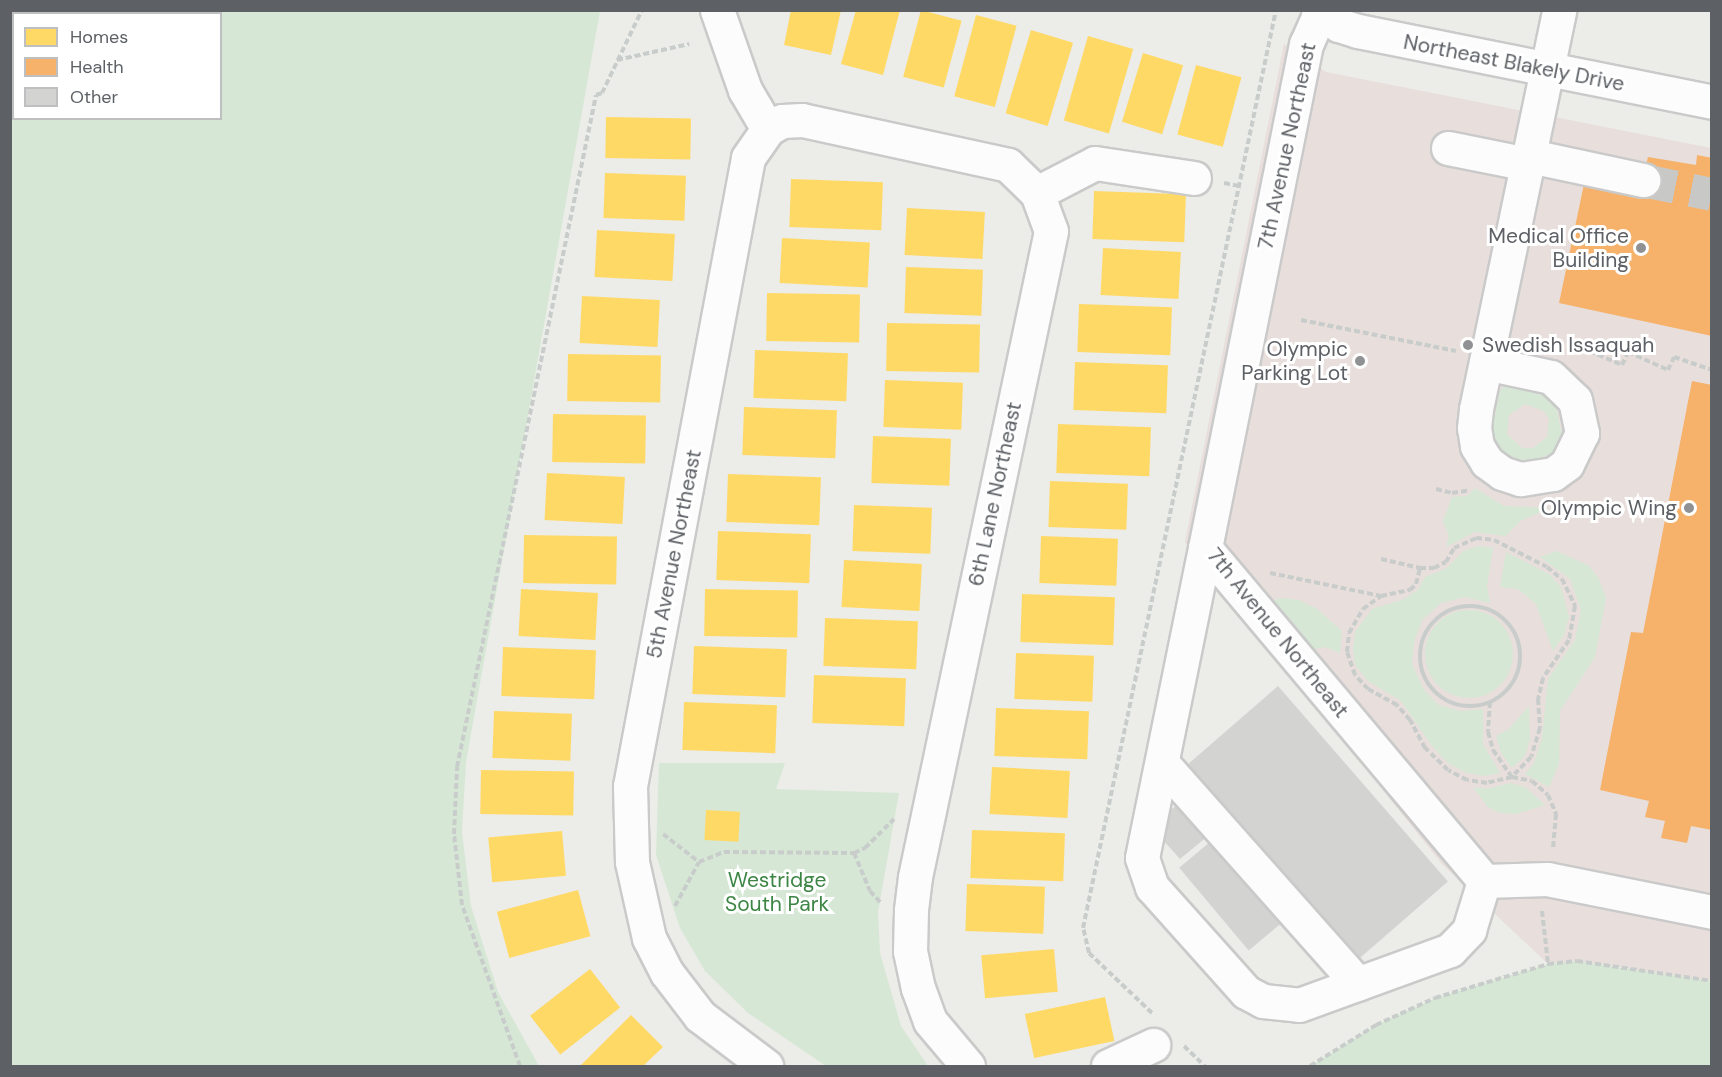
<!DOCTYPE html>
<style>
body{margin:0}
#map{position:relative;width:1722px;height:1077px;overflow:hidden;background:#ecece8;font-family:"DM Sans",sans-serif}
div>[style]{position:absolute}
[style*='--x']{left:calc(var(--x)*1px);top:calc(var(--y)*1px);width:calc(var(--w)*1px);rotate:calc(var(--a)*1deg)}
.medical>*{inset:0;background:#e8dedb}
.green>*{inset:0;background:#d6e8d5}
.round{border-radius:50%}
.homes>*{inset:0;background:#ffd966;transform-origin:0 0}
.health>*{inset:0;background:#f6b26b}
.building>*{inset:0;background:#d3d3d1;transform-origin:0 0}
.minor-tunnel>*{height:33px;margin-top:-16.5px;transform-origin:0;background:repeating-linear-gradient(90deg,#c8c9c7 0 33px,transparent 0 49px)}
.path>*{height:4px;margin-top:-2px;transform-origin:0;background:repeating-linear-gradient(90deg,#c8cdcb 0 6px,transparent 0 9px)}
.path>.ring{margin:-2px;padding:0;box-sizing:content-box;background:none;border:4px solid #c8cdcb;border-radius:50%}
.roads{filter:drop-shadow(2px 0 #c9cac9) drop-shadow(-2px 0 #c9cac9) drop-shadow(0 2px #c9cac9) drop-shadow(0 -2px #c9cac9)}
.minor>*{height:33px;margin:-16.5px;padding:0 16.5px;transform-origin:16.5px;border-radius:16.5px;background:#fcfcfc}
.dots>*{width:16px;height:16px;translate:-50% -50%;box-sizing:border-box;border:3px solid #fff;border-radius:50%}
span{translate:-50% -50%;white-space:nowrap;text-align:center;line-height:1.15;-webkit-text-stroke:6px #fff;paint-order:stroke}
.street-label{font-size:21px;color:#5d6065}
.poi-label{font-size:21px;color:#5d6065}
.right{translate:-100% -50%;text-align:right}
.left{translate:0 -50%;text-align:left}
.park-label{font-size:21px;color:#3c8544}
.frame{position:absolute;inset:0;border:12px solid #5d6065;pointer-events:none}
.legend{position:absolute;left:12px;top:12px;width:210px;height:108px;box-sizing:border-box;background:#fff;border:2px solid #bebfc1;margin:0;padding:8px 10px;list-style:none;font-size:18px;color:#5d6065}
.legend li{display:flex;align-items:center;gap:12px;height:30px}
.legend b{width:30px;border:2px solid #bebfc1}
</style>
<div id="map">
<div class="medical">
<div style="clip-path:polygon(1284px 44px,1326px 72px,1711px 148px,1711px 981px,1577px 961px,1548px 964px,1442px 864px,1185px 542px)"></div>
</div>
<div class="green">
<div style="clip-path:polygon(evenodd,10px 11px,600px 11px,466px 762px,462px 832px,471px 906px,498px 992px,539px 1066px,11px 1066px,10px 11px,14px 14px,220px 14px,220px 118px,14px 118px,14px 14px)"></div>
<div style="clip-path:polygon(evenodd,1505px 386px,1539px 393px,1556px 405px,1562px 435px,1552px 454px,1526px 462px,1515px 460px,1498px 447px,1492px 430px,1500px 390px,1505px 386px,1525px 404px,1544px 411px,1549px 419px,1547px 437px,1533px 448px,1522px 448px,1507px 434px,1509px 415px,1525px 404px)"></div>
<div style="clip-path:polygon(1475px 488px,1504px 506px,1550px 508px,1520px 521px,1506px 536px,1475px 532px,1446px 547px,1449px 536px,1443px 521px,1452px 497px,1467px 496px)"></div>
<div style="clip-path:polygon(1479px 546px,1493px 548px,1487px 586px,1490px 603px,1465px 597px,1441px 603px,1422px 620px,1414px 642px,1412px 664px,1424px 690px,1439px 705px,1460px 711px,1483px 709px,1483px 744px,1500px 773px,1485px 776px,1467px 773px,1449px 764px,1432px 746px,1401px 701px,1368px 681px,1355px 665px,1353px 650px,1355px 632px,1372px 609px,1404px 599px,1418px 590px,1425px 577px,1447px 568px,1463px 551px)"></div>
<div style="clip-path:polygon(1556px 551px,1588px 565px,1598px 577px,1606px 598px,1595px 657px,1560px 711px,1559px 764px,1549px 787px,1525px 774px,1534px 763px,1542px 738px,1548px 679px,1575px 640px,1581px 610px,1570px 579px,1540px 557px)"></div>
<div style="clip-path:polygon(1506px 552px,1549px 574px,1561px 587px,1569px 617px,1564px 635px,1553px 651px,1536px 604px,1518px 589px,1500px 587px)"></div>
<div style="clip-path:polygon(1281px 598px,1299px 600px,1317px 609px,1342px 631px,1340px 653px,1325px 647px,1309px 650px,1268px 602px)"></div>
<div class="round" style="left:1425px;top:610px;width:88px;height:88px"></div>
<div style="clip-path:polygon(1529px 706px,1530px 739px,1525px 756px,1512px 768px,1501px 753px,1496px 736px,1509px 729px)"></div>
<div style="clip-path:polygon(659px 763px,785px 763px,776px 789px,899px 793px,878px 912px,880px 953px,901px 1026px,928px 1066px,826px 1066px,748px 1013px,705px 971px,680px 928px,656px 855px)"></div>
<div style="clip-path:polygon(1510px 783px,1525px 787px,1545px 805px,1516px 814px,1500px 813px,1488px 807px,1473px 787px,1487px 789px)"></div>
<div style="clip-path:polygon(1577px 961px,1711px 981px,1711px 1066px,1310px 1066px,1376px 1025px,1435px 998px,1548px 964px)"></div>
</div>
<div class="homes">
<div style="clip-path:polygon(791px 10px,841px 10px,831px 55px,784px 45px)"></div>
<div style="clip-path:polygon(856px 10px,900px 10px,883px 75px,841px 64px)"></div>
<div style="left:921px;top:10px;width:42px;height:69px;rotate:15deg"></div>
<div style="left:976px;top:15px;width:42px;height:84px;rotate:15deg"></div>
<div style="left:1031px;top:30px;width:44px;height:87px;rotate:17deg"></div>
<div style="left:1088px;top:36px;width:47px;height:88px;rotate:16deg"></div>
<div style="left:1143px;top:53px;width:42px;height:72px;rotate:17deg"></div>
<div style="left:1196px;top:65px;width:47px;height:72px;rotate:15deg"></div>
<div style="left:606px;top:117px;width:85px;height:41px;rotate:1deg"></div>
<div style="left:605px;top:173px;width:81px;height:45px;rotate:2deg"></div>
<div style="left:791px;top:179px;width:92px;height:48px;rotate:2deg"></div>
<div style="left:1094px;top:191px;width:92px;height:48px;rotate:2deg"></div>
<div style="left:907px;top:208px;width:78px;height:47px;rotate:3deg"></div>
<div style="left:597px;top:230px;width:78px;height:47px;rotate:3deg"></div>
<div style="left:782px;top:238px;width:88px;height:45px;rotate:3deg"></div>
<div style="left:1103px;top:248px;width:78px;height:47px;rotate:3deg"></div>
<div style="left:906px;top:267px;width:77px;height:46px;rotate:2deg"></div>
<div style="left:767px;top:293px;width:93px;height:48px;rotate:1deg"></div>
<div style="left:582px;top:296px;width:78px;height:47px;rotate:3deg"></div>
<div style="left:1079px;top:304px;width:93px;height:48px;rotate:2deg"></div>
<div style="left:887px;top:323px;width:93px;height:48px;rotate:1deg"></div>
<div style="left:755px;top:350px;width:93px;height:48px;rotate:2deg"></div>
<div style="left:568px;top:354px;width:93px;height:47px;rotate:1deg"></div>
<div style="left:1075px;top:362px;width:93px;height:48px;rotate:2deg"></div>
<div style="left:885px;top:380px;width:78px;height:47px;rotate:2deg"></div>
<div style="left:744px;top:407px;width:93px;height:48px;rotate:2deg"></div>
<div style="left:553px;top:414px;width:93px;height:48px;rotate:1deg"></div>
<div style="left:1058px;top:424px;width:93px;height:49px;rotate:2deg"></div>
<div style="left:873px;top:436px;width:78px;height:47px;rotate:2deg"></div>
<div style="left:547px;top:473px;width:78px;height:47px;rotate:3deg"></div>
<div style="left:728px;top:474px;width:93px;height:48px;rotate:2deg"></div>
<div style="left:1050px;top:481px;width:78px;height:46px;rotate:2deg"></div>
<div style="left:854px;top:505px;width:78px;height:46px;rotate:2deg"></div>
<div style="left:718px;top:531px;width:93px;height:49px;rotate:2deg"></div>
<div style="left:524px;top:535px;width:93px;height:48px;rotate:1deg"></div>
<div style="left:1041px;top:536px;width:77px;height:47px;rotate:2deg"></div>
<div style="left:844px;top:560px;width:78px;height:47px;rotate:3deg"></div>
<div style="left:521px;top:589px;width:77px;height:47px;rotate:3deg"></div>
<div style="left:705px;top:589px;width:93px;height:47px;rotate:1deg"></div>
<div style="left:1022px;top:594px;width:93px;height:48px;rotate:2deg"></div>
<div style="left:825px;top:618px;width:93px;height:48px;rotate:2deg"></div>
<div style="left:694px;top:646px;width:93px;height:48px;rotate:2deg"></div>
<div style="left:503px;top:647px;width:93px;height:49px;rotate:2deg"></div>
<div style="left:1016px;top:653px;width:78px;height:46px;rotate:2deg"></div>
<div style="left:814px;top:675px;width:92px;height:48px;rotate:2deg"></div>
<div style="left:684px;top:702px;width:93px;height:48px;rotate:2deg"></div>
<div style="left:996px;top:708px;width:93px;height:48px;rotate:2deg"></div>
<div style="left:494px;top:711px;width:78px;height:47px;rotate:2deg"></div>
<div style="left:992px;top:767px;width:78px;height:47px;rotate:3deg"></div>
<div style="left:481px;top:770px;width:93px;height:44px;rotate:1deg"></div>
<div style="left:706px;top:810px;width:34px;height:30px;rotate:3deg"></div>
<div style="left:972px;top:830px;width:93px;height:48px;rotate:2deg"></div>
<div style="left:562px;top:831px;width:45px;height:74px;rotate:85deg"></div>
<div style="left:967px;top:884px;width:78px;height:47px;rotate:2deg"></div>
<div style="left:578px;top:890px;width:48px;height:84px;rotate:75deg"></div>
<div style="left:1054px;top:949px;width:43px;height:73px;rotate:85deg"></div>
<div style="left:590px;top:969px;width:49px;height:76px;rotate:52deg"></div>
<div style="left:1105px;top:997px;width:45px;height:82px;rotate:78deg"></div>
<div style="clip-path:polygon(631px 1015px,663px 1047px,643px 1066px,580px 1066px)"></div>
</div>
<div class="health">
<div style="clip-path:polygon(1697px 155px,1712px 158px,1712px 336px,1559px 303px,1584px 184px,1639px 193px,1648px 157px,1696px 165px)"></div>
<div style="clip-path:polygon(1692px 381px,1712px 385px,1712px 830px,1691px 826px,1687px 843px,1661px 838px,1665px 821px,1645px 817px,1649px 801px,1600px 790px,1631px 632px,1643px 633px)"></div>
</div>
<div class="building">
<div style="left:1278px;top:686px;width:259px;height:127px;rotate:49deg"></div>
<div style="clip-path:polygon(1181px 802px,1209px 835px,1180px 859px,1162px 839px,1168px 812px)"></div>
<div style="left:1216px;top:837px;width:108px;height:48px;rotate:50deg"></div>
</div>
<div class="minor-tunnel">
<div style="--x:1643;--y:180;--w:70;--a:11.5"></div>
</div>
<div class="path">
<div style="--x:617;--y:60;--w:74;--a:-12.5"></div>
<div style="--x:1224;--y:183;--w:15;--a:11"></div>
<div style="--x:1301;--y:320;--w:158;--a:11.3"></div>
<div style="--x:1568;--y:350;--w:8;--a:-50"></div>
<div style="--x:1573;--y:344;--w:53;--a:23.2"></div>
<div style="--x:1622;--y:365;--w:14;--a:-65"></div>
<div style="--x:1628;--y:352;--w:44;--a:24.2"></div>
<div style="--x:1668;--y:370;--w:14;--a:-65"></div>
<div style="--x:1674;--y:357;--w:40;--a:18.9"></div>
<div style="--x:1436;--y:489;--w:16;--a:14"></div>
<div style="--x:1452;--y:493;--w:18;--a:-9"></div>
<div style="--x:1476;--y:538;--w:18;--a:6"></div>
<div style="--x:1494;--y:540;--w:59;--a:27"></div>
<div style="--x:1547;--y:567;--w:19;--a:39"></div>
<div style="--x:1562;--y:579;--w:30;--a:64"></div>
<div style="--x:1575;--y:606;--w:35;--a:100"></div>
<div style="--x:1569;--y:640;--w:46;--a:124.4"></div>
<div style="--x:1543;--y:678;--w:22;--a:103"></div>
<div style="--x:1538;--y:699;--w:29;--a:86"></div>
<div style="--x:1540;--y:728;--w:30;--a:107"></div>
<div style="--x:1531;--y:757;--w:28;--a:134"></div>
<div style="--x:1512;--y:777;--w:26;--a:167"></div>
<div style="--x:1487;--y:783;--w:20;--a:-171"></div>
<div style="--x:1467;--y:780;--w:21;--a:-152"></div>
<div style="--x:1448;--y:770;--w:32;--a:-136"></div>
<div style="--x:1425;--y:748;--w:32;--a:-118"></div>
<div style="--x:1410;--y:720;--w:20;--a:-131"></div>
<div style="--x:1397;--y:705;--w:33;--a:-151"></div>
<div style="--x:1368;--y:689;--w:19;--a:-133"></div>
<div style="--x:1355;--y:675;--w:24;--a:-109"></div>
<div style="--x:1347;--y:652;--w:19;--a:-84"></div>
<div style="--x:1349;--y:633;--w:28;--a:-60"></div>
<div style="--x:1363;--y:609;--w:22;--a:-36"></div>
<div style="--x:1381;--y:596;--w:30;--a:-12"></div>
<div style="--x:1410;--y:590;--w:8;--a:-45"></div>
<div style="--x:1416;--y:584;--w:16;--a:-76"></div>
<div style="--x:1420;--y:568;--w:14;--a:0"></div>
<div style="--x:1434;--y:568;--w:13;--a:-27"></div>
<div style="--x:1446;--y:562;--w:16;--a:-60"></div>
<div style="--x:1454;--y:548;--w:24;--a:-24"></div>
<div style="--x:1381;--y:559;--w:40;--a:13"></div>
<div style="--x:1270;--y:573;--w:113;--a:11.7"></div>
<div class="ring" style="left:1420px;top:606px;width:96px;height:96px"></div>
<div style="--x:1490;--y:702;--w:30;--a:94"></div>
<div style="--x:1488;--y:732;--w:19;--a:74"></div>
<div style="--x:1493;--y:750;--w:33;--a:55"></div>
<div style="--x:1512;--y:777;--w:20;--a:11"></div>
<div style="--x:1532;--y:781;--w:21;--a:41"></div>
<div style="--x:1548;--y:795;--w:21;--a:67"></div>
<div style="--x:1556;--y:814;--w:34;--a:95"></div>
<div style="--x:663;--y:834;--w:46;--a:37.9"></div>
<div style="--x:854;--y:853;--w:41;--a:67.2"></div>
<div style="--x:870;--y:891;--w:15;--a:48"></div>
<div style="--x:675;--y:906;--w:50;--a:-61.4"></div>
<div style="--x:699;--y:862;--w:27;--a:-22"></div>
<div style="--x:724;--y:852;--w:130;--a:0.4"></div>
<div style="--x:854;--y:853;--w:12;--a:-24"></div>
<div style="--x:865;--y:848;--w:41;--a:-45"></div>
<div style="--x:1542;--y:911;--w:53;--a:83.5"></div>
<div style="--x:1152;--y:1013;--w:87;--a:-136.4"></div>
<div style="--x:1089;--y:953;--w:26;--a:-103"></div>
<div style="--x:1083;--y:928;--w:938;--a:-78.13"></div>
<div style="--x:1184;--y:1046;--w:29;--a:44"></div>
<div style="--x:520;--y:1066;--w:171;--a:-109.8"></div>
<div style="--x:462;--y:905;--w:71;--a:-96.4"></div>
<div style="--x:454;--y:834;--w:67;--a:-87.4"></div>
<div style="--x:457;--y:767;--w:686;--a:-78.31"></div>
<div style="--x:596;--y:95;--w:6;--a:-18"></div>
<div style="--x:602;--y:93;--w:92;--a:-64.3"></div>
<div style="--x:1310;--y:1066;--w:78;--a:-31.8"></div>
<div style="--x:1376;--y:1025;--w:65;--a:-24.6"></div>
<div style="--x:1435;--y:998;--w:118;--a:-16.7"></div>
<div style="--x:1548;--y:964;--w:29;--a:-6"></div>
<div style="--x:1577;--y:961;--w:136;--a:8.4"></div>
</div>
<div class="roads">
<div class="minor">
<div style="--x:717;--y:10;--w:85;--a:70.7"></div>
<div style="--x:745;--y:90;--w:45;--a:59.5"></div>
<div style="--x:768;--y:129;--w:35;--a:125"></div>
<div style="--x:748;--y:158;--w:639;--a:100.64"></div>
<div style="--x:630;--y:786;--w:76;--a:88.5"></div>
<div style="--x:632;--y:862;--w:78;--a:77.4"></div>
<div style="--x:649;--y:938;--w:39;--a:63"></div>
<div style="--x:667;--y:973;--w:54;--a:52.5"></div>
<div style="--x:700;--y:1016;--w:83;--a:37.1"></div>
<div style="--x:1318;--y:10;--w:26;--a:36"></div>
<div style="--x:1339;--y:25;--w:20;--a:18"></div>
<div style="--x:1358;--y:31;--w:361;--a:11.3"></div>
<div style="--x:1320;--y:13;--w:34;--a:114"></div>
<div style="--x:1306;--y:44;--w:514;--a:101.33"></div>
<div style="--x:1205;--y:548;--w:434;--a:50"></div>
<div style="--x:1484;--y:881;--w:63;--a:-1.8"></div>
<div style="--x:1547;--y:879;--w:168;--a:11.3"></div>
<div style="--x:768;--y:129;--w:16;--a:-30"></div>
<div style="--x:782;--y:121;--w:20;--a:-3"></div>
<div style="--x:802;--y:120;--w:211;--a:12.3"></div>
<div style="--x:1008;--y:165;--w:40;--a:44"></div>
<div style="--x:1037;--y:193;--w:40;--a:69.8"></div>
<div style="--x:1051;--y:231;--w:660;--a:101.89"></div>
<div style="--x:915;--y:877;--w:33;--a:97"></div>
<div style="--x:911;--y:910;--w:41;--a:91.4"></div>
<div style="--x:910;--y:951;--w:38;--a:78"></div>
<div style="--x:918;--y:988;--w:35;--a:70"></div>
<div style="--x:930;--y:1021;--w:59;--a:49.8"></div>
<div style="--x:1448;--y:148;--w:82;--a:11.3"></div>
<div style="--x:1530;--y:156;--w:116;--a:12"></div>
<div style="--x:1037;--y:193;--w:65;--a:-27.3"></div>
<div style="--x:1095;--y:163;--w:100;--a:8.6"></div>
<div style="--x:1486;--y:363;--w:66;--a:12.2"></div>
<div style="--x:1551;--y:377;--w:33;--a:44"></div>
<div style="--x:1575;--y:400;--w:34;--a:78"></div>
<div style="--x:1582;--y:433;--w:34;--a:116"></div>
<div style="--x:1567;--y:464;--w:17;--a:144"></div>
<div style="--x:1553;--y:474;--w:33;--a:171"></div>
<div style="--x:1520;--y:479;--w:19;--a:-162"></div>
<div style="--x:1502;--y:473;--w:19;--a:-144"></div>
<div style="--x:1487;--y:462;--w:19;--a:-122"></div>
<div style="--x:1477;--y:446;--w:18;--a:-99"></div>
<div style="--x:1474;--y:428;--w:19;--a:-84"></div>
<div style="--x:1476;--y:409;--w:408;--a:-78.2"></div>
<div style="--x:1205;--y:548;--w:316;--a:101.5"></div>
<div style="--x:1142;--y:858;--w:31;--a:71"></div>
<div style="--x:1152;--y:887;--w:141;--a:48.2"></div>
<div style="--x:1246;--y:992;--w:19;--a:28"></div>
<div style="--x:1263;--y:1001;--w:36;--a:6"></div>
<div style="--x:1299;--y:1005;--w:161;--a:-20"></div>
<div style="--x:1450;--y:950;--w:28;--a:-46"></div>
<div style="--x:1469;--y:930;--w:51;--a:-73"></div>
<div style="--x:1162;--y:763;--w:295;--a:48.4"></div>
<div style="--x:1108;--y:1066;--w:50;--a:-25"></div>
</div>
</div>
<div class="dots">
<div style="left:1641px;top:248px;background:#8f9193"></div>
<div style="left:1468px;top:345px;background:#8f9193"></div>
<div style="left:1360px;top:361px;background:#8f9193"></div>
<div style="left:1689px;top:508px;background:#8f9193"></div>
</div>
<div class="street-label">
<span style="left:1514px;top:63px;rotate:11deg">Northeast Blakely Drive</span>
<span style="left:1287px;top:146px;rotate:-78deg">7th Avenue Northeast</span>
<span style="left:995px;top:494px;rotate:-78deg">6th Lane Northeast</span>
<span style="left:674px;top:554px;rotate:-79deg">5th Avenue Northeast</span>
<span style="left:1278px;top:633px;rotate:51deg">7th Avenue Northeast</span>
</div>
<div class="poi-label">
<span class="right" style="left:1629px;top:248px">Medical Office<br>Building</span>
<span class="left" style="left:1482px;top:345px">Swedish Issaquah</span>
<span class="right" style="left:1348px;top:361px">Olympic<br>Parking Lot</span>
<span class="right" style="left:1677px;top:508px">Olympic Wing</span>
</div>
<div class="park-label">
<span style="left:777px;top:892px">Westridge<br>South Park</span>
</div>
<div class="frame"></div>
<ul class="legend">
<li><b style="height:16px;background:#ffd966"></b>Homes</li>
<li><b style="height:16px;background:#f6b26b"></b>Health</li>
<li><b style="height:16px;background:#d3d3d1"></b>Other</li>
</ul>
</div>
